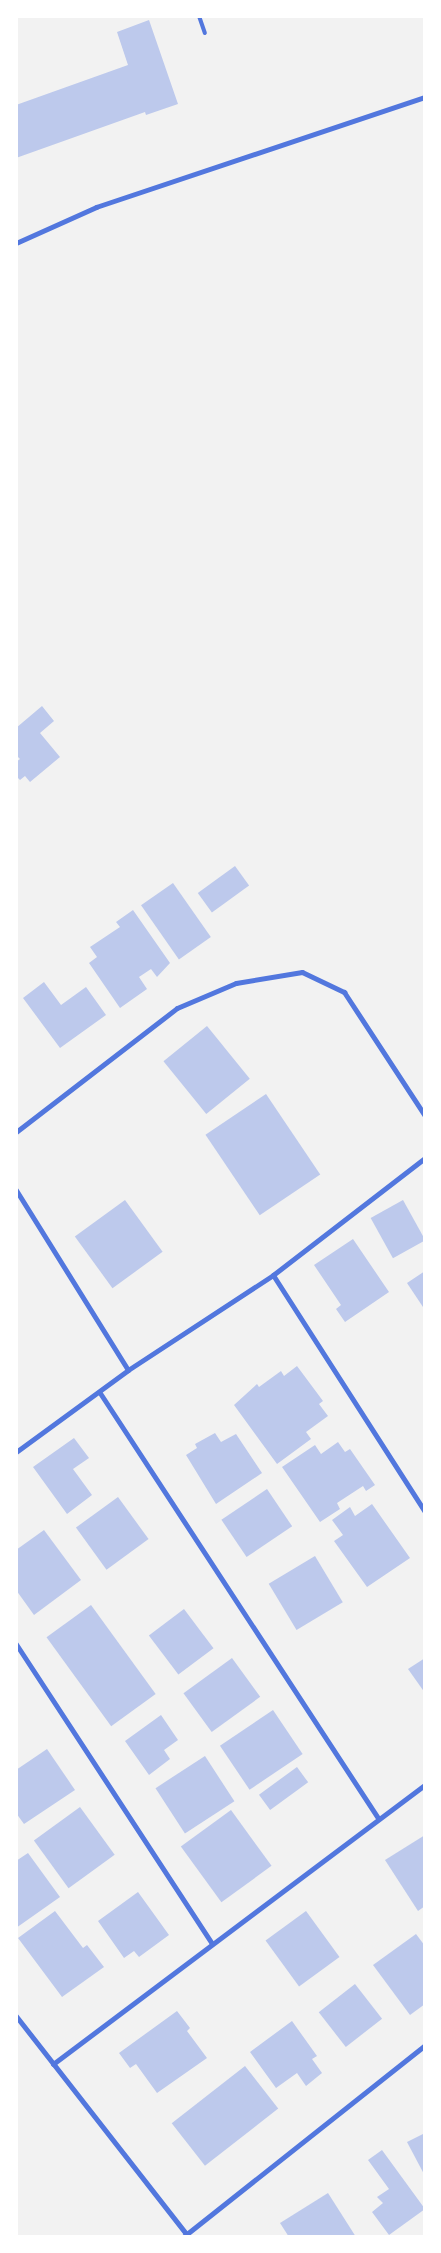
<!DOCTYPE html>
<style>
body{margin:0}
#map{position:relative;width:441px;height:2253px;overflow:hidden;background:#f2f2f2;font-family:"Noto Sans",sans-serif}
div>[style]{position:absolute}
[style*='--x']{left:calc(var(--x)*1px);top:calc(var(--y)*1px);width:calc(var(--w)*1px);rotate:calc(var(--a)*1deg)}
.building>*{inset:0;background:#bdc9ec;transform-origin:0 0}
.service>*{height:4px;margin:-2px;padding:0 2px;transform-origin:2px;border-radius:2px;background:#5277de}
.minor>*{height:5px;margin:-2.5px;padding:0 2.5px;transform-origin:2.5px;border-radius:2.5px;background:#5277de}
span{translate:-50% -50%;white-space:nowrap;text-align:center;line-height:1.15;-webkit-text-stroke:4px #fff;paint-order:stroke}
.frame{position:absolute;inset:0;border:18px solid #fff;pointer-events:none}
</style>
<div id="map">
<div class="building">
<div style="clip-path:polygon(149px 20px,178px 104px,146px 115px,145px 112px,16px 158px,16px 105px,128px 65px,117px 32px)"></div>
<div style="clip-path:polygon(42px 706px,54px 721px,40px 733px,60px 757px,30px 782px,25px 776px,20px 780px,16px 776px,16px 762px,20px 759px,16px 755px,16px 728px)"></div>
<div style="left:235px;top:866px;width:24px;height:46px;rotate:54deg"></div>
<div style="left:173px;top:883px;width:66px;height:39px;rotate:55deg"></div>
<div style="clip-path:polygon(133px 910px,170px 963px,157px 977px,151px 969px,139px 977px,147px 989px,120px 1008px,89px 963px,97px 957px,90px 947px,120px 927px,116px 922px)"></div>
<div style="clip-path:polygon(44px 982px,61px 1005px,86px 987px,106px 1015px,60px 1048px,23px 998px)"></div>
<div style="left:207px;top:1026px;width:68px;height:56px;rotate:51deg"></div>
<div style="left:266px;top:1094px;width:97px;height:73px;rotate:56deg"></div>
<div style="left:125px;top:1200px;width:64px;height:62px;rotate:54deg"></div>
<div style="left:403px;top:1200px;width:46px;height:37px;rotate:61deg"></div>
<div style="clip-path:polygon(353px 1239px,389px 1292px,345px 1322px,336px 1309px,341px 1305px,314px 1265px)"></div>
<div style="clip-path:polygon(425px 1271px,425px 1310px,407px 1283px)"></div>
<div style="clip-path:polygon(297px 1366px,323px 1401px,319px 1404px,328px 1416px,306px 1432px,311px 1439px,277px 1464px,234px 1405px,257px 1384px,259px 1387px,281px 1371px,284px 1376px)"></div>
<div style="clip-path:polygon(215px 1433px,221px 1442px,236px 1434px,262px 1473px,216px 1504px,186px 1455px,197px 1448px,195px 1444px)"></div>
<div style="clip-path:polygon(74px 1438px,89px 1458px,73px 1469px,92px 1495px,67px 1514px,33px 1467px)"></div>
<div style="clip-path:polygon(338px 1442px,345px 1452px,350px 1449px,375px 1485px,366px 1491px,363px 1486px,337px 1503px,340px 1509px,320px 1522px,282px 1467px,315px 1445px,321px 1454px)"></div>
<div style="left:267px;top:1489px;width:45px;height:55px;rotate:56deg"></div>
<div style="left:118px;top:1497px;width:52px;height:52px;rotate:54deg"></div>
<div style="clip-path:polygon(372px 1504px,410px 1558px,367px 1587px,334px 1541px,343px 1535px,332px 1520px,350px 1507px,355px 1516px)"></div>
<div style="clip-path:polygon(44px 1530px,81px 1580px,34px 1615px,16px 1590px,16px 1550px)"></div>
<div style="left:315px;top:1556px;width:54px;height:54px;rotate:59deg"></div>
<div style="left:91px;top:1605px;width:110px;height:55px;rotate:54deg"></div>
<div style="left:184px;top:1609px;width:49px;height:44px;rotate:53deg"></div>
<div style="left:232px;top:1658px;width:48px;height:60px;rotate:54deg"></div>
<div style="clip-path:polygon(425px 1658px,425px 1693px,408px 1669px)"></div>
<div style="left:273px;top:1710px;width:53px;height:64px;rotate:56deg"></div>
<div style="clip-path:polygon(161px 1715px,178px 1740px,164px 1750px,170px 1759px,149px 1775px,125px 1741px)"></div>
<div style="clip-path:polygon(47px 1749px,75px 1790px,24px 1824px,16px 1813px,16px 1770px)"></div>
<div style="left:205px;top:1756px;width:54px;height:59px;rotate:57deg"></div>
<div style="left:297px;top:1767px;width:19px;height:47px;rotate:54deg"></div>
<div style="left:80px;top:1807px;width:59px;height:57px;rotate:54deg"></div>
<div style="left:231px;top:1810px;width:69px;height:62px;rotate:54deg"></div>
<div style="clip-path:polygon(425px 1835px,425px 1906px,418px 1911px,385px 1860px)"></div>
<div style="clip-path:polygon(28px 1853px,60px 1897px,16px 1928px,16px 1861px)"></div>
<div style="clip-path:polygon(138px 1892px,169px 1935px,139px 1957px,134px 1951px,124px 1958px,98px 1921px)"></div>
<div style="clip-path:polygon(55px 1911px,83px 1948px,87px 1945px,104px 1967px,62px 1997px,18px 1938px)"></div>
<div style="left:306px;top:1911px;width:57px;height:50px;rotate:54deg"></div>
<div style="clip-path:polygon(416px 1934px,425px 1946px,425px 2004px,410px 2015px,373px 1965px)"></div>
<div style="left:355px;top:1984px;width:44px;height:46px;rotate:52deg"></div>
<div style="clip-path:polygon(177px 2011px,190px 2028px,187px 2031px,207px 2058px,157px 2093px,136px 2064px,130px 2068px,119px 2053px)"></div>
<div style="clip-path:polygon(292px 2021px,317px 2056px,312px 2059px,322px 2073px,306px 2086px,297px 2073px,276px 2088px,250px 2052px)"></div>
<div style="left:245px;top:2066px;width:54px;height:93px;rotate:52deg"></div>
<div style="clip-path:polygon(425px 2133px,425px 2176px,407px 2142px)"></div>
<div style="clip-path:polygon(382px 2150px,425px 2209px,389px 2235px,372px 2212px,383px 2203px,377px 2197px,389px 2189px,368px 2160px)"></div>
<div style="clip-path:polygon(328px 2193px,356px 2237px,289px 2237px,280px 2223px)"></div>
</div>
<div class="service">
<div style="--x:199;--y:16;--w:18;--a:71"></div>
</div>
<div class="minor">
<div style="--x:16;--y:243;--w:88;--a:-24.2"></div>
<div style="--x:96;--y:207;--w:347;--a:-18.5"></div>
<div style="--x:16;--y:1132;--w:203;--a:-37.6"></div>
<div style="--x:177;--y:1008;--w:64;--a:-23"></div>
<div style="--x:236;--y:983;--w:67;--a:-9.5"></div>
<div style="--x:302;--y:972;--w:47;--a:25.5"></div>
<div style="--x:344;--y:992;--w:148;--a:56.8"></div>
<div style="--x:16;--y:1190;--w:212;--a:58.1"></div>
<div style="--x:273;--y:1275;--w:192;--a:-37.6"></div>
<div style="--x:100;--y:1393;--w:508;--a:56.81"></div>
<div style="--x:16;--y:1452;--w:139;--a:-36.2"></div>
<div style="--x:128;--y:1370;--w:173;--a:-33.2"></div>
<div style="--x:273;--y:1275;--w:282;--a:57.3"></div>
<div style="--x:16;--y:1644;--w:358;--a:56.8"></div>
<div style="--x:16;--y:2016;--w:279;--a:52"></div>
<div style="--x:53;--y:2064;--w:465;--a:-36.9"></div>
<div style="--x:183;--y:2237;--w:309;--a:-38.4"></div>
</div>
<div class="frame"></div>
</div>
